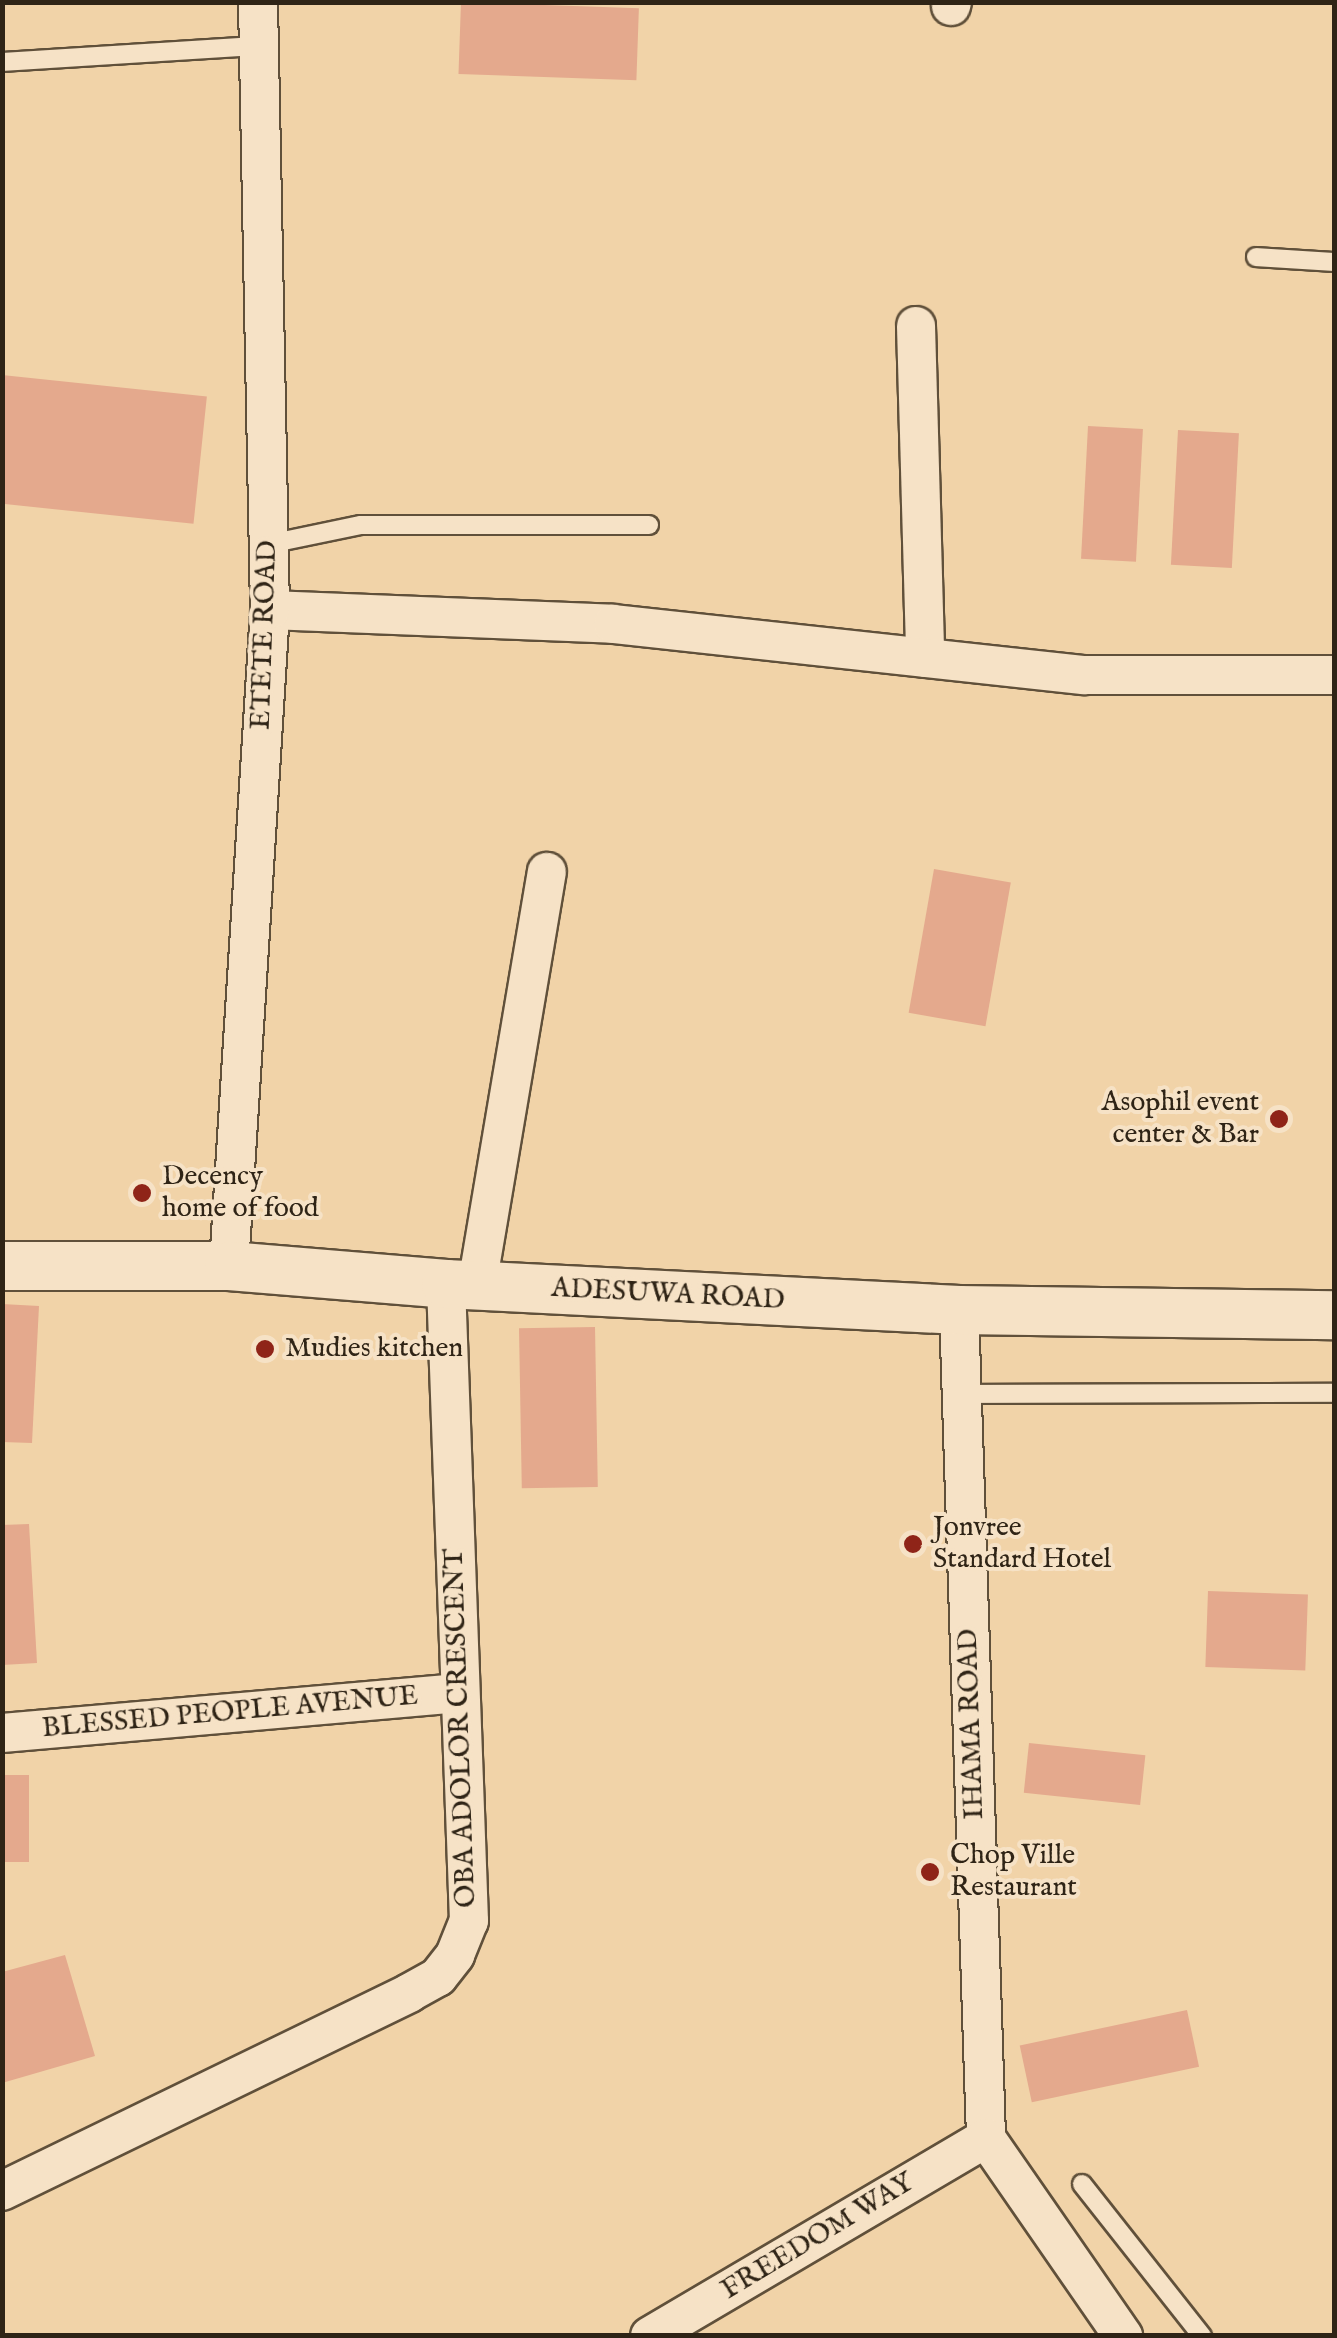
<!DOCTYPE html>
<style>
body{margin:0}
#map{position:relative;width:1337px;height:2338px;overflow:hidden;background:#f1d3a8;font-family:"IM FELL English",serif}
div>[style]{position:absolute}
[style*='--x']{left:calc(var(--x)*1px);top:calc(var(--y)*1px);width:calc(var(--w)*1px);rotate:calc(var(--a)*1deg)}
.building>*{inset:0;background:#e4a98d;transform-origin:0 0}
.roads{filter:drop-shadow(2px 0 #60503a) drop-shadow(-2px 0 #60503a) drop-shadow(0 2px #60503a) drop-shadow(0 -2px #60503a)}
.service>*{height:18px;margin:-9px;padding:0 9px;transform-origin:9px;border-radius:9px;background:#f6e2c6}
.minor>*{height:38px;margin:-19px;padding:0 19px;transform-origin:19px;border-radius:19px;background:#f6e2c6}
.tertiary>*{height:48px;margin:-24px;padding:0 24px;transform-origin:24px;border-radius:24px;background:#f6e2c6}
.dots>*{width:28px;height:28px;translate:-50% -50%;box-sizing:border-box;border:5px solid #f6e2c6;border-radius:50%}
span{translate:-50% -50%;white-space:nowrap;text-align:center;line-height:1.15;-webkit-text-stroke:8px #f6e2c6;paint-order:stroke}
.street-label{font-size:28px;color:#2f2416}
.poi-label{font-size:28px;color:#2f2416}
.right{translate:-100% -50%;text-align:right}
.left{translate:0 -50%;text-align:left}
.frame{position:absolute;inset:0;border:5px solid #2f2416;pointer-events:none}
</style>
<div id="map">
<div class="building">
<div style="left:461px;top:2px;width:178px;height:72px;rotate:2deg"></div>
<div style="left:2px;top:375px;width:206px;height:128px;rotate:6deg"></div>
<div style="left:1088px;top:426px;width:55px;height:133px;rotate:3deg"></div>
<div style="left:1178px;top:430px;width:61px;height:135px;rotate:3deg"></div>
<div style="left:934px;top:869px;width:78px;height:146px;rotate:10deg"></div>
<div style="clip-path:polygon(2px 1304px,39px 1306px,32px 1443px,2px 1442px)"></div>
<div style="left:595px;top:1327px;width:160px;height:76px;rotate:89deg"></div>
<div style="clip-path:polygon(29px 1524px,37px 1663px,2px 1665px,2px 1525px)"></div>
<div style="left:1208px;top:1591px;width:100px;height:76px;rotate:2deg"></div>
<div style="left:1029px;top:1743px;width:117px;height:50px;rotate:6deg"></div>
<div style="left:2px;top:1775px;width:27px;height:87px"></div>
<div style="clip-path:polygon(65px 1955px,95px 2056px,2px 2083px,2px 1972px)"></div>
<div style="left:1187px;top:2010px;width:58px;height:171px;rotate:78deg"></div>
</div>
<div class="roads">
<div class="service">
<div style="--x:2;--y:62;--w:257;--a:-3.6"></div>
<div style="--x:1256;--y:257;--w:78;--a:3.7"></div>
<div style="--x:269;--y:544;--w:94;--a:-11.7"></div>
<div style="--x:361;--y:525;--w:288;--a:0"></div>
<div style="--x:961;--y:1394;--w:373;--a:-0.2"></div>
<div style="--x:1082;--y:2184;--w:194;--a:51.7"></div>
</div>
<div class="minor">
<div style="--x:951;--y:6;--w:4;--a:-76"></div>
<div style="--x:916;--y:326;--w:332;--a:88.4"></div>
<div style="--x:270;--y:610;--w:343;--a:2.3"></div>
<div style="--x:613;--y:624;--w:474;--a:6.2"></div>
<div style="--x:1084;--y:675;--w:250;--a:0"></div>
<div style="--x:229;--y:1266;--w:657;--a:-86.42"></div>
<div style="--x:270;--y:610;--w:608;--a:-91.13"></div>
<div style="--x:477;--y:1285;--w:419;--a:-80.4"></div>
<div style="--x:959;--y:1310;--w:828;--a:88.13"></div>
<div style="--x:986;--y:2138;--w:241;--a:55.3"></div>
<div style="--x:2;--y:1733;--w:457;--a:-5"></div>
<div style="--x:2;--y:2191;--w:453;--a:-25.9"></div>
<div style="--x:409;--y:1993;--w:33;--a:-29"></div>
<div style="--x:438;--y:1977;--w:28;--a:-52"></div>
<div style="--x:455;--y:1955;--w:37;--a:-68"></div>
<div style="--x:469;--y:1921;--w:637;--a:-92.07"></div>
<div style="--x:650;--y:2336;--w:390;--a:-30.5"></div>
</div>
<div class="tertiary">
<div style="--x:2;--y:1266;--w:227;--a:0"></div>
<div style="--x:229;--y:1266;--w:218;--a:4.7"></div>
<div style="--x:446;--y:1284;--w:514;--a:2.9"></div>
<div style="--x:959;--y:1310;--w:375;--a:0.8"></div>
</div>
</div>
<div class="dots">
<div style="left:1279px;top:1119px;background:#8f2418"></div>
<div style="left:142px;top:1193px;background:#8f2418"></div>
<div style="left:265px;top:1349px;background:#8f2418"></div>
<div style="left:913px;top:1544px;background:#8f2418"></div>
<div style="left:930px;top:1872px;background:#8f2418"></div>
</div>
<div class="street-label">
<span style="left:265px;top:635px;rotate:-88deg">ETETE ROAD</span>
<span style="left:668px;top:1295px;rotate:3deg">ADESUWA ROAD</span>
<span style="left:230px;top:1713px;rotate:-5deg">BLESSED PEOPLE AVENUE</span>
<span style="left:972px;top:1724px;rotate:-92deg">IHAMA ROAD</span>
<span style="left:461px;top:1728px;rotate:-92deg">OBA ADOLOR CRESCENT</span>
<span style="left:818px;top:2237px;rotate:-31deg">FREEDOM WAY</span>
</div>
<div class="poi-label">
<span class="right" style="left:1259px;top:1119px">Asophil event<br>center &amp; Bar</span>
<span class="left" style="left:162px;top:1193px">Decency<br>home of food</span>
<span class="left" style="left:285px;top:1349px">Mudies kitchen</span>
<span class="left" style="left:933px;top:1544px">Jonvree<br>Standard Hotel</span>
<span class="left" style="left:950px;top:1872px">Chop Ville<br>Restaurant</span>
</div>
<div class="frame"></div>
</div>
